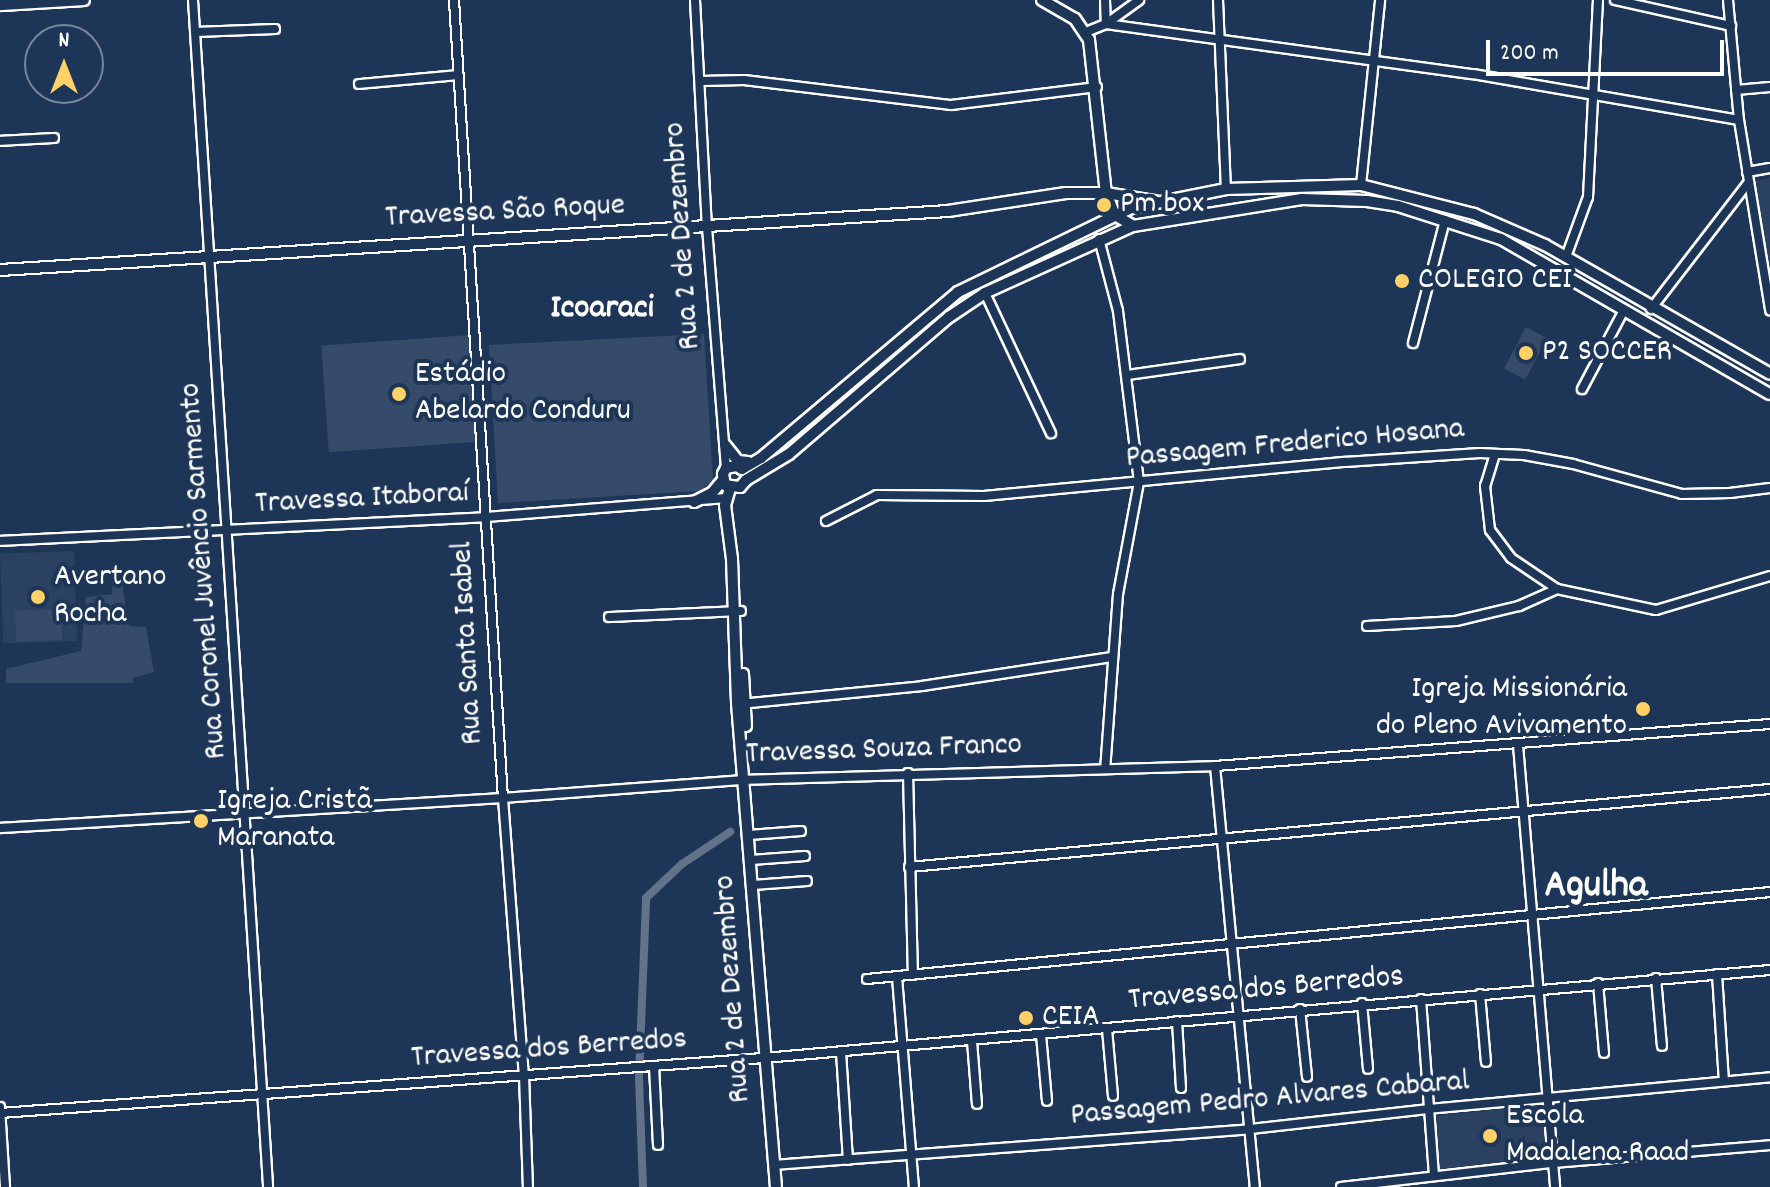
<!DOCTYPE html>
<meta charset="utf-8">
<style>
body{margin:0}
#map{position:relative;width:1770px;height:1187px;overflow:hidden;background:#1d3557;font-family:Dekko,sans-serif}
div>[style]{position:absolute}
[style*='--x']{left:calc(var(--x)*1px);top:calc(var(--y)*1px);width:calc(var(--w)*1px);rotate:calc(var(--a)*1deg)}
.built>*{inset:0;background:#2a4161;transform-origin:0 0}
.green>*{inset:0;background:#364b69;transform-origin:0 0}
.canal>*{height:8px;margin:-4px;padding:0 4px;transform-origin:4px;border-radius:4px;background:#617289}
.roads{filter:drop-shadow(2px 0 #fff) drop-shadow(-2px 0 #fff) drop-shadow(0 2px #fff) drop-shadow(0 -2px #fff)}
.minor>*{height:8px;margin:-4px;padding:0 4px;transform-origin:4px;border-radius:4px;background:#1d3557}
.major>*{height:10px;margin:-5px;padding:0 5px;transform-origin:5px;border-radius:5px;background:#1d3557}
.dots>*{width:22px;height:22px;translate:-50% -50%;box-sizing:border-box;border:4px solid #1d3557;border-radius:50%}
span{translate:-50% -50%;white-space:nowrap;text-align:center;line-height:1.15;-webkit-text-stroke:8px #1d3557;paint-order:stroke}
.poi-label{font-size:32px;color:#fff}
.left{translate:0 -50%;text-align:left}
.right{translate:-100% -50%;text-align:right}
.street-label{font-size:32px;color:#fff}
.neighbourhood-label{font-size:34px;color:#fff;font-weight:700}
.district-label{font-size:40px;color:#fff;font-weight:700}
.north{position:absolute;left:24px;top:24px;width:80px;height:80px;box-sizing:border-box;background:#1d3557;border:2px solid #77869a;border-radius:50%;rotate:0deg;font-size:22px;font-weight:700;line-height:32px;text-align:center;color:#fff}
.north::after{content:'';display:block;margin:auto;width:28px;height:36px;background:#ffd166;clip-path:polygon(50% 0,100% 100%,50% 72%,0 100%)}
.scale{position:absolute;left:1486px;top:40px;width:238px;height:36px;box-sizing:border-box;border:4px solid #fff;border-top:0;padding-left:10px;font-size:24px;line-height:28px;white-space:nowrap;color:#fff;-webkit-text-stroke:6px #1d3557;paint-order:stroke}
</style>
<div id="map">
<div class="built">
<div style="clip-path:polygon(1770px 178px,1770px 288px,1756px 181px)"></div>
<div style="left:74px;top:551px;width:90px;height:74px;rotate:88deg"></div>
<div style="left:1541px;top:1105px;width:53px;height:108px;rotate:84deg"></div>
</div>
<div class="green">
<div style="left:1526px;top:327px;width:24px;height:47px;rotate:28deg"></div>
<div style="clip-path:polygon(704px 334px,713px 480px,700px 491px,498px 503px,489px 345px)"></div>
<div style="left:470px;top:335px;width:107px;height:149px;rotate:86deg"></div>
<div style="clip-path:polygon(124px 577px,123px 590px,129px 626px,146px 627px,154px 672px,133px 678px,133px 683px,6px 683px,6px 669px,81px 651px,86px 597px,112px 594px,113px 578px)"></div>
<div style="left:61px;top:609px;width:31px;height:46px;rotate:88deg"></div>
</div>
<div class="canal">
<div style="--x:643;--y:1187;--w:111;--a:-92.1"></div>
<div style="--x:639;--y:1076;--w:178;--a:-87.7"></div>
<div style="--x:646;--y:898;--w:50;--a:-43.4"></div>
<div style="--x:682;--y:864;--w:58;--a:-33.7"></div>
</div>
<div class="roads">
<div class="minor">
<div style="--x:193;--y:0;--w:1189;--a:86.38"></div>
<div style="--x:454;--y:0;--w:800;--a:86.49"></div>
<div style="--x:503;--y:798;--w:278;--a:85.7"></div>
<div style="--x:524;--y:1075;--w:112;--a:88"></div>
<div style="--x:695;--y:0;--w:227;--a:87"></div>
<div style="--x:707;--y:227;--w:242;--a:85.5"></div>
<div style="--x:1105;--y:0;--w:24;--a:88"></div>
<div style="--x:1218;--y:0;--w:189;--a:87.6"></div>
<div style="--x:1615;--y:0;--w:119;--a:12.6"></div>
<div style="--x:1728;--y:0;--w:121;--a:84.8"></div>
<div style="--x:1739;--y:120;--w:193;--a:80.7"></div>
<div style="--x:1106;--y:24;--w:370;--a:7.8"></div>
<div style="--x:1473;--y:74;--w:270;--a:9.8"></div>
<div style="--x:195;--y:32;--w:80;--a:-2.1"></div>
<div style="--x:1086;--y:32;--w:22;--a:-22"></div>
<div style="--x:1106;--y:24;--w:41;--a:-36"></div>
<div style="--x:701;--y:81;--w:43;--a:-1.3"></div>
<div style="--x:744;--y:80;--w:209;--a:6.9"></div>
<div style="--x:951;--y:105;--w:147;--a:-7"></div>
<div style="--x:359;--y:84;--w:99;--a:-5.2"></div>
<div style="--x:1736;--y:90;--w:34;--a:-5"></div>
<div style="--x:0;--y:141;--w:54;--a:-3.2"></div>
<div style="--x:1747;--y:172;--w:23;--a:-10"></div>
<div style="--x:1361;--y:185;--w:186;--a:-84.1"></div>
<div style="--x:1099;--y:239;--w:74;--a:75.2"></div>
<div style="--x:1118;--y:311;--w:172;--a:83"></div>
<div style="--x:1139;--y:482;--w:114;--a:100.6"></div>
<div style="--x:1118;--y:594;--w:175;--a:94.2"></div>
<div style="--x:1566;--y:257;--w:64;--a:-69.9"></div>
<div style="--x:1588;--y:197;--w:197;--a:-87.1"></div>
<div style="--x:985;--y:293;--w:155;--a:64.8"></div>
<div style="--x:1651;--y:309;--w:159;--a:-52.4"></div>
<div style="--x:1413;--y:343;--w:127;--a:-75.4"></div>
<div style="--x:1128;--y:375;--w:113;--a:-8.1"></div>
<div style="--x:1582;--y:389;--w:89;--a:-62"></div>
<div style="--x:1495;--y:454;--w:34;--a:107"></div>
<div style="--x:1485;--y:486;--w:44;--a:83.5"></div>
<div style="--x:1490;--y:530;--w:35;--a:53"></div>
<div style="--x:1511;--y:558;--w:55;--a:34"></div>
<div style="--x:1557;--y:589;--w:101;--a:12"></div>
<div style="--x:1656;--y:610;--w:119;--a:-16.6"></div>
<div style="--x:826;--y:521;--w:57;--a:-27"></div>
<div style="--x:877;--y:495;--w:107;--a:0.5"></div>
<div style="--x:984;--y:496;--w:363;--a:-5.4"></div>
<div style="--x:1345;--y:462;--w:135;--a:-3.8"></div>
<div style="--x:1480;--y:453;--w:44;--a:2.6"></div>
<div style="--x:1524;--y:455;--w:50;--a:10.4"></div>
<div style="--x:1573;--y:464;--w:113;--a:15.4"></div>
<div style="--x:1682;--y:494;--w:48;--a:-1.2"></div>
<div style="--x:1730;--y:493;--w:40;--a:-7.1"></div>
<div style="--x:0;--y:541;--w:487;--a:-2.8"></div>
<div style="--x:486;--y:517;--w:241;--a:-4.5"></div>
<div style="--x:609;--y:617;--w:132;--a:-2.6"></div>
<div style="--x:1367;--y:626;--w:89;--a:-3.2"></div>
<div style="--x:1456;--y:621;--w:65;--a:-13.4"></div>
<div style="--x:1519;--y:606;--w:42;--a:-24.1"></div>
<div style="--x:740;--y:704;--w:183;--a:-5.6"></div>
<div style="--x:922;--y:686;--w:192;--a:-8.7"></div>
<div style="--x:1518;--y:745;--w:444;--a:85.2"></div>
<div style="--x:1215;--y:766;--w:423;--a:84.6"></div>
<div style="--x:908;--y:773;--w:202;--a:88.6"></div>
<div style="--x:0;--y:828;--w:504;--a:-3.41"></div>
<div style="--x:503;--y:798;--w:241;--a:-4.3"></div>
<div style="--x:743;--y:780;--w:472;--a:-1.7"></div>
<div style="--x:1215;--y:766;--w:557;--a:-4.33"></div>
<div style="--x:749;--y:835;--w:52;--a:-4.4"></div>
<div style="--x:751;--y:860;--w:54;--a:-4.2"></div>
<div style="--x:909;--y:867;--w:865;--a:-5.18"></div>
<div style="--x:753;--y:885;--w:54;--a:-4.2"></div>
<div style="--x:1717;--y:974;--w:107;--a:86.3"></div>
<div style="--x:897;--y:977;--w:211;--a:85.4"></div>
<div style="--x:1656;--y:978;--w:68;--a:85"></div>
<div style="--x:867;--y:979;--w:907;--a:-5.5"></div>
<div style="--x:1598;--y:983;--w:70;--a:85.1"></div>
<div style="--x:1480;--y:994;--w:68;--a:85"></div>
<div style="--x:1421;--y:999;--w:176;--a:85.8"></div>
<div style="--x:1362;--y:1003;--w:66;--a:84.8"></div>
<div style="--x:1300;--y:1009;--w:68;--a:84.1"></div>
<div style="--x:1177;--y:1021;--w:67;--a:86.6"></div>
<div style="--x:1107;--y:1029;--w:67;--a:84.9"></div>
<div style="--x:1041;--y:1035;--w:66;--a:84.8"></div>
<div style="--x:972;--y:1041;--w:63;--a:85.5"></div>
<div style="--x:841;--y:1052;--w:108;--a:86.3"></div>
<div style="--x:654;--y:1066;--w:79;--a:87.1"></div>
<div style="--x:0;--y:1107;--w:80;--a:86.4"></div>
<div style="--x:0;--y:1113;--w:766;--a:-4.12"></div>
<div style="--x:764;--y:1058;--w:1010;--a:-5"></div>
<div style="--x:774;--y:1165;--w:477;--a:-4.3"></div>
<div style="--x:1250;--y:1129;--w:179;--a:-6.4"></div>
<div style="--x:1428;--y:1109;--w:343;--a:-5.3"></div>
<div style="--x:1341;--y:1187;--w:213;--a:-6.5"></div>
<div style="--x:1553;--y:1163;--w:218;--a:-4.7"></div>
</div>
<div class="major">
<div style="--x:1042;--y:0;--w:38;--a:30"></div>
<div style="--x:1075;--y:19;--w:25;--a:56"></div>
<div style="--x:1089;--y:40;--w:154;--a:83.7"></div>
<div style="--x:1106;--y:193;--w:24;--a:68"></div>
<div style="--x:1115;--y:215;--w:21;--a:31"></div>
<div style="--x:0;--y:5;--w:84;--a:-3.4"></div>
<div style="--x:0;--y:270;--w:950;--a:-3.56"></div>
<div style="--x:948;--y:211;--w:119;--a:-8.7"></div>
<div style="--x:1066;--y:193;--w:40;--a:0"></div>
<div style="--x:1106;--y:193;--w:50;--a:9.3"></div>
<div style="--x:725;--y:445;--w:21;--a:51"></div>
<div style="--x:738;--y:461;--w:10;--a:6"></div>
<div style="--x:742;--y:469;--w:6;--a:-149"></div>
<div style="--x:737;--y:466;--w:11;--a:170"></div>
<div style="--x:726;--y:468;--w:7;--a:117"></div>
<div style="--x:723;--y:474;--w:11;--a:80"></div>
<div style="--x:725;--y:485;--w:15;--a:8"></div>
<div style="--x:740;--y:487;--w:9;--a:-49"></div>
<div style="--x:746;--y:480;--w:50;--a:-31.2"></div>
<div style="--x:789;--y:454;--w:211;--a:-40.6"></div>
<div style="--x:949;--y:317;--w:43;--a:-33.7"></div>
<div style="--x:985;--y:293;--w:162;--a:-24.4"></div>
<div style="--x:1133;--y:226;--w:171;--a:-9.1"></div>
<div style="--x:1302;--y:199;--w:65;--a:1.8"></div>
<div style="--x:1367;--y:201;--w:31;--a:9"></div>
<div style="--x:1398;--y:206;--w:108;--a:17.8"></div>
<div style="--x:1501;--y:239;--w:310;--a:30"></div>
<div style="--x:742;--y:469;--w:22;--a:-30"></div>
<div style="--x:761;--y:458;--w:258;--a:-40.1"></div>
<div style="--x:958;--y:292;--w:192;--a:-25.9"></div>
<div style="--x:1131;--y:208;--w:97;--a:-11.3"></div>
<div style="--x:1226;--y:189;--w:135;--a:-1.7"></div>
<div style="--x:1361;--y:185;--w:117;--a:14.4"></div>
<div style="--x:1474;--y:214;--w:77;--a:23.6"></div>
<div style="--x:1545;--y:245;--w:259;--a:29.8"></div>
<div style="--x:730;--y:488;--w:18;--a:106"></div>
<div style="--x:725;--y:505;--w:54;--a:82.6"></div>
<div style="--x:732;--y:559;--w:144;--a:88"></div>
<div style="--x:737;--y:703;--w:486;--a:85.4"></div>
<div style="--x:694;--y:502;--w:20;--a:-27"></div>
<div style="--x:712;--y:493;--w:17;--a:-50"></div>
<div style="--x:743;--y:674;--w:52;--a:86.7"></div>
</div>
</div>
<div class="dots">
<div style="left:1104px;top:205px;background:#ffd166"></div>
<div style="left:1402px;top:281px;background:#ffd166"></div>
<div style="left:1526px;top:353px;background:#ffd166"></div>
<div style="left:399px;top:394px;background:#ffd166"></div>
<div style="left:38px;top:597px;background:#ffd166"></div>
<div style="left:1643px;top:709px;background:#ffd166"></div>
<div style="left:201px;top:821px;background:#ffd166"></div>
<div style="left:1026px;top:1018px;background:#ffd166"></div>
<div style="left:1490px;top:1136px;background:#ffd166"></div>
</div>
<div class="poi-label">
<span class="left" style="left:1120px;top:205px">Pm box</span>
<span class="left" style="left:1418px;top:281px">COLEGIO CEI</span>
<span class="left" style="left:1542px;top:353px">P2 SOCCER</span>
<span class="left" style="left:415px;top:394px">Estádio<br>Abelardo Conduru</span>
<span class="left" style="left:54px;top:597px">Avertano<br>Rocha</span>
<span class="right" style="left:1627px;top:709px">Igreja Missionária<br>do Pleno Avivamento</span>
<span class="left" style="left:217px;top:821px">Igreja Cristã<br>Maranata</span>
<span class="left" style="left:1042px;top:1018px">CEIA</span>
<span class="left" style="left:1506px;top:1136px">Escola<br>Madalena Raad</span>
</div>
<div class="street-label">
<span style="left:505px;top:213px;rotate:-3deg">Travessa São Roque</span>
<span style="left:684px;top:236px;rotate:-94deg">Rua 2 de Dezembro</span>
<span style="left:1295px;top:445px;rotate:-5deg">Passagem Frederico Hosana</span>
<span style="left:362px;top:500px;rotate:-3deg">Travessa Itaboraí</span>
<span style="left:205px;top:571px;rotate:-94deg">Rua Coronel Juvêncio Sarmento</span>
<span style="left:469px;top:643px;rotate:-93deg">Rua Santa Isabel</span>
<span style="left:884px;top:751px;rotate:-2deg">Travessa Souza Franco</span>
<span style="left:734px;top:989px;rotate:-94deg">Rua 2 de Dezembro</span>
<span style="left:1266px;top:990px;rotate:-5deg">Travessa dos Berredos</span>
<span style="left:549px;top:1050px;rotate:-4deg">Travessa dos Berredos</span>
<span style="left:1270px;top:1100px;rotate:-5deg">Passagem Pedro Alvares Cabaral</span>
</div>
<div class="neighbourhood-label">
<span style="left:602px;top:310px">Icoaraci</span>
</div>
<div class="district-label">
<span style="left:1596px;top:888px">Agulha</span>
</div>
<div class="north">N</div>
<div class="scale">200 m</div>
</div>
